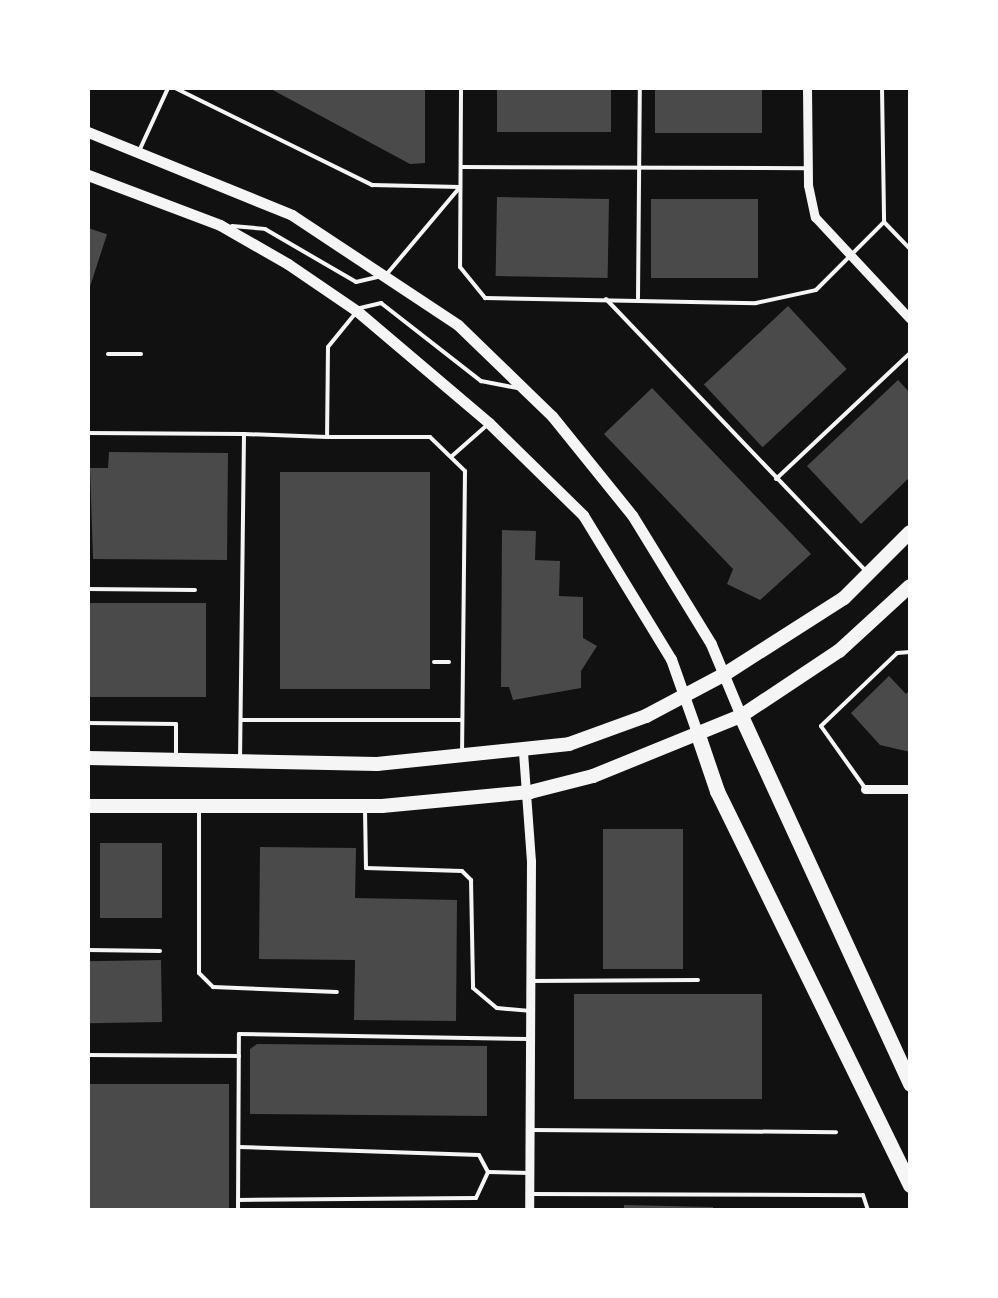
<!DOCTYPE html>
<style>
body{margin:0}
#map{position:relative;width:998px;height:1298px;overflow:hidden;background:#111;font-family:"Work Sans",sans-serif}
div>[style]{position:absolute}
[style*='--x']{left:calc(var(--x)*1px);top:calc(var(--y)*1px);width:calc(var(--w)*1px);rotate:calc(var(--a)*1deg)}
.building>*{inset:0;background:#4a4a4a;transform-origin:0 0}
.path>*{height:4px;margin:-2px;padding:0 2px;transform-origin:2px;border-radius:2px;background:#f5f5f5}
.service>*{height:4px;margin:-2px;padding:0 2px;transform-origin:2px;border-radius:2px;background:#f5f5f5}
.minor>*{height:9px;margin:-4.5px;padding:0 4.5px;transform-origin:4.5px;border-radius:4.5px;background:#f5f5f5}
.tertiary>*{height:11px;margin:-5.5px;padding:0 5.5px;transform-origin:5.5px;border-radius:5.5px;background:#f5f5f5}
.primary>*{height:14px;margin:-7px;padding:0 7px;transform-origin:7px;border-radius:7px;background:#f5f5f5}
.motorway>*{height:15px;margin:-7.5px;padding:0 7.5px;transform-origin:7.5px;border-radius:7.5px;background:#f5f5f5}
span{translate:-50% -50%;white-space:nowrap;text-align:center;line-height:1.15;-webkit-text-stroke:8px #fff;paint-order:stroke}
.frame{position:absolute;inset:0;border:90px solid #fff;pointer-events:none}
</style>
<div id="map">
<div class="building">
<div style="clip-path:polygon(269px 88px,425px 88px,425px 163px,410px 164px)"></div>
<div style="left:497px;top:88px;width:114px;height:44px"></div>
<div style="left:655px;top:88px;width:107px;height:45px"></div>
<div style="left:497px;top:197px;width:112px;height:79px;rotate:1deg"></div>
<div style="left:651px;top:199px;width:107px;height:79px"></div>
<div style="left:88px;top:228px;width:20px;height:155px;rotate:18deg"></div>
<div style="left:788px;top:306px;width:86px;height:115px;rotate:47deg"></div>
<div style="clip-path:polygon(898px 380px,910px 393px,910px 477px,861px 524px,807px 466px)"></div>
<div style="clip-path:polygon(652px 388px,811px 554px,760px 600px,727px 584px,733px 569px,604px 434px)"></div>
<div style="clip-path:polygon(109px 452px,228px 453px,227px 560px,93px 559px,90px 468px,108px 468px)"></div>
<div style="left:280px;top:472px;width:150px;height:217px"></div>
<div style="clip-path:polygon(502px 530px,536px 531px,535px 560px,560px 561px,559px 596px,583px 597px,583px 638px,597px 646px,581px 671px,581px 688px,513px 700px,509px 687px,501px 687px)"></div>
<div style="left:88px;top:603px;width:118px;height:94px"></div>
<div style="clip-path:polygon(889px 676px,906px 694px,910px 690px,910px 752px,880px 745px,851px 713px)"></div>
<div style="left:603px;top:829px;width:80px;height:140px"></div>
<div style="left:100px;top:843px;width:62px;height:75px"></div>
<div style="clip-path:polygon(260px 847px,356px 848px,355px 898px,457px 900px,456px 1021px,354px 1020px,355px 960px,259px 959px)"></div>
<div style="left:161px;top:960px;width:62px;height:73px;rotate:89deg"></div>
<div style="left:574px;top:994px;width:188px;height:105px"></div>
<div style="clip-path:polygon(257px 1044px,487px 1046px,487px 1116px,250px 1114px,250px 1049px)"></div>
<div style="left:88px;top:1084px;width:141px;height:126px"></div>
<div style="clip-path:polygon(624px 1205px,713px 1207px,713px 1210px,624px 1210px)"></div>
</div>
<div class="path">
<div style="--x:108;--y:354;--w:33;--a:0"></div>
<div style="--x:434;--y:662;--w:15;--a:0"></div>
</div>
<div class="service">
<div style="--x:175;--y:88;--w:220;--a:26.2"></div>
<div style="--x:372;--y:185;--w:88;--a:1.3"></div>
<div style="--x:461;--y:88;--w:179;--a:90.3"></div>
<div style="--x:460;--y:267;--w:40;--a:51"></div>
<div style="--x:485;--y:298;--w:271;--a:1.1"></div>
<div style="--x:756;--y:303;--w:61;--a:-12.2"></div>
<div style="--x:816;--y:290;--w:96;--a:-45"></div>
<div style="--x:882;--y:88;--w:134;--a:89.1"></div>
<div style="--x:884;--y:222;--w:37;--a:46"></div>
<div style="--x:140;--y:149;--w:67;--a:-65.3"></div>
<div style="--x:462;--y:167;--w:345;--a:0.2"></div>
<div style="--x:232;--y:226;--w:33;--a:5"></div>
<div style="--x:265;--y:229;--w:105;--a:30.2"></div>
<div style="--x:356;--y:282;--w:22;--a:-13"></div>
<div style="--x:386;--y:275;--w:115;--a:-49.9"></div>
<div style="--x:638;--y:298;--w:210;--a:-89.5"></div>
<div style="--x:606;--y:299;--w:375;--a:46.3"></div>
<div style="--x:360;--y:308;--w:22;--a:-13"></div>
<div style="--x:381;--y:303;--w:127;--a:38"></div>
<div style="--x:481;--y:381;--w:37;--a:11"></div>
<div style="--x:354;--y:315;--w:41;--a:129.1"></div>
<div style="--x:328;--y:347;--w:90;--a:90.6"></div>
<div style="--x:327;--y:437;--w:103;--a:0"></div>
<div style="--x:430;--y:437;--w:49;--a:44.2"></div>
<div style="--x:465;--y:471;--w:282;--a:90.6"></div>
<div style="--x:88;--y:433;--w:156;--a:0.4"></div>
<div style="--x:244;--y:434;--w:324;--a:90.7"></div>
<div style="--x:244;--y:434;--w:83;--a:2.1"></div>
<div style="--x:452;--y:456;--w:45;--a:-41.4"></div>
<div style="--x:776;--y:479;--w:184;--a:-43.2"></div>
<div style="--x:88;--y:589;--w:107;--a:0.5"></div>
<div style="--x:241;--y:720;--w:220;--a:0"></div>
<div style="--x:88;--y:723;--w:88;--a:0.7"></div>
<div style="--x:176;--y:724;--w:32;--a:90"></div>
<div style="--x:865;--y:788;--w:76;--a:-125.4"></div>
<div style="--x:821;--y:726;--w:105;--a:-43.8"></div>
<div style="--x:897;--y:653;--w:13;--a:-4"></div>
<div style="--x:365;--y:810;--w:58;--a:89"></div>
<div style="--x:366;--y:868;--w:96;--a:1.8"></div>
<div style="--x:462;--y:871;--w:13;--a:45"></div>
<div style="--x:471;--y:880;--w:108;--a:88.9"></div>
<div style="--x:473;--y:988;--w:31;--a:40"></div>
<div style="--x:497;--y:1008;--w:33;--a:5"></div>
<div style="--x:199;--y:812;--w:161;--a:90"></div>
<div style="--x:199;--y:973;--w:20;--a:45"></div>
<div style="--x:213;--y:987;--w:124;--a:2.3"></div>
<div style="--x:88;--y:950;--w:72;--a:0.8"></div>
<div style="--x:530;--y:981;--w:168;--a:-0.3"></div>
<div style="--x:88;--y:1055;--w:151;--a:0.4"></div>
<div style="--x:530;--y:1130;--w:306;--a:0.4"></div>
<div style="--x:489;--y:1172;--w:41;--a:1.4"></div>
<div style="--x:529;--y:1194;--w:334;--a:0.2"></div>
<div style="--x:863;--y:1195;--w:16;--a:72"></div>
<div style="--x:238;--y:1200;--w:238;--a:-0.5"></div>
<div style="--x:476;--y:1198;--w:29;--a:-65"></div>
<div style="--x:488;--y:1172;--w:19;--a:-118"></div>
<div style="--x:479;--y:1155;--w:240;--a:-178.1"></div>
<div style="--x:238;--y:1210;--w:176;--a:-89.7"></div>
<div style="--x:239;--y:1034;--w:291;--a:1"></div>
</div>
<div class="minor">
<div style="--x:807;--y:88;--w:97;--a:89.4"></div>
<div style="--x:808;--y:185;--w:33;--a:78"></div>
<div style="--x:815;--y:217;--w:139;--a:47"></div>
<div style="--x:523;--y:752;--w:109;--a:85.8"></div>
<div style="--x:531;--y:861;--w:349;--a:90.3"></div>
<div style="--x:865;--y:789;--w:45;--a:0"></div>
</div>
<div class="tertiary">
<div style="--x:88;--y:132;--w:220;--a:22.1"></div>
<div style="--x:292;--y:215;--w:199;--a:33.5"></div>
<div style="--x:458;--y:325;--w:131;--a:44.1"></div>
<div style="--x:552;--y:416;--w:127;--a:51.1"></div>
<div style="--x:632;--y:515;--w:151;--a:58.5"></div>
<div style="--x:711;--y:644;--w:78;--a:67.4"></div>
<div style="--x:88;--y:175;--w:141;--a:20.7"></div>
<div style="--x:220;--y:225;--w:78;--a:29.8"></div>
<div style="--x:288;--y:264;--w:83;--a:34.3"></div>
<div style="--x:357;--y:311;--w:173;--a:40.3"></div>
<div style="--x:489;--y:423;--w:132;--a:44.4"></div>
<div style="--x:583;--y:515;--w:169;--a:58.6"></div>
<div style="--x:671;--y:659;--w:84;--a:70.5"></div>
</div>
<div class="primary">
<div style="--x:88;--y:758;--w:289;--a:1.2"></div>
<div style="--x:377;--y:764;--w:193;--a:-5.9"></div>
<div style="--x:569;--y:744;--w:82;--a:-20"></div>
<div style="--x:646;--y:716;--w:89;--a:-28"></div>
<div style="--x:725;--y:674;--w:141;--a:-32.6"></div>
<div style="--x:844;--y:598;--w:93;--a:-45"></div>
<div style="--x:88;--y:806;--w:294;--a:0"></div>
<div style="--x:382;--y:806;--w:149;--a:-5.4"></div>
<div style="--x:530;--y:792;--w:65;--a:-14.3"></div>
<div style="--x:593;--y:776;--w:160;--a:-22.1"></div>
<div style="--x:741;--y:716;--w:118;--a:-33.6"></div>
<div style="--x:839;--y:651;--w:96;--a:-42.5"></div>
</div>
<div class="motorway">
<div style="--x:741;--y:716;--w:405;--a:65.3"></div>
<div style="--x:699;--y:738;--w:56;--a:71.2"></div>
<div style="--x:717;--y:791;--w:439;--a:63.9"></div>
</div>
<div class="frame"></div>
</div>
